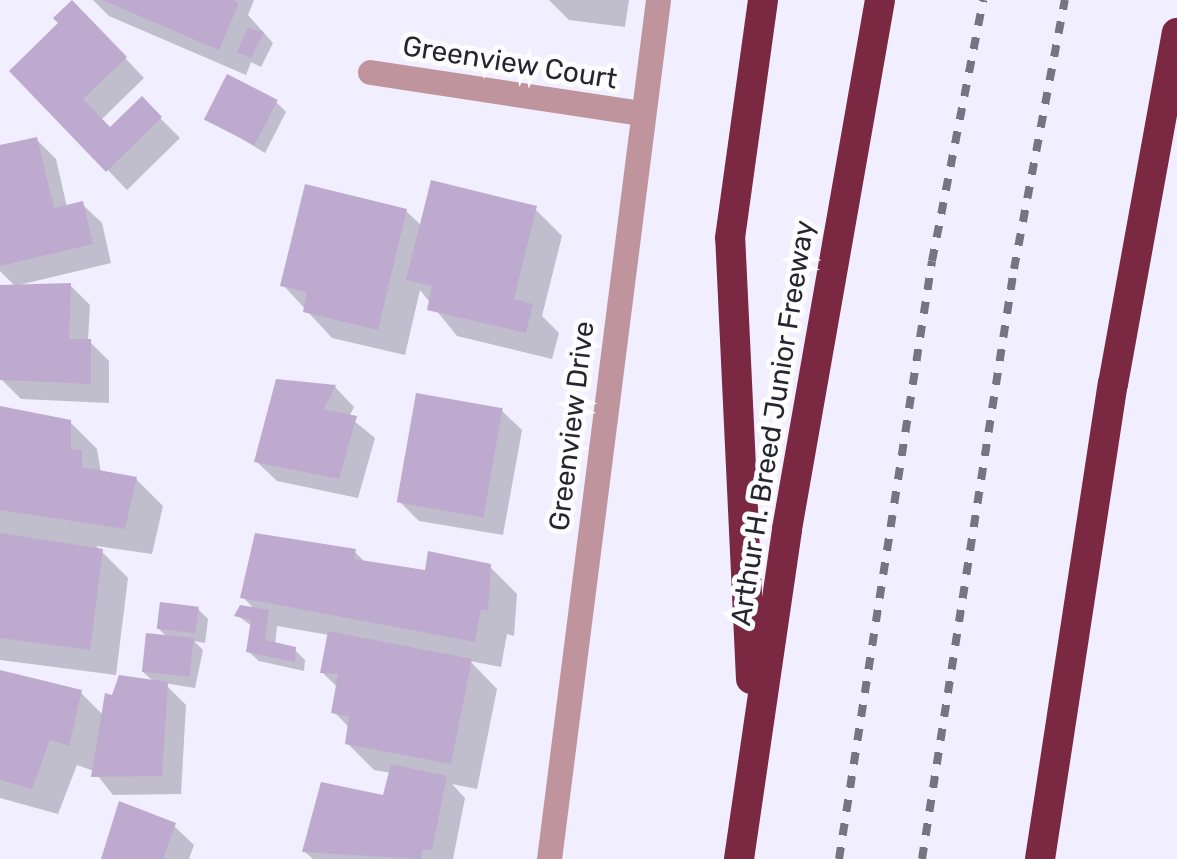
<!DOCTYPE html>
<style>
body{margin:0}
#map{position:relative;width:1177px;height:859px;overflow:hidden;background:#f0eeff;font-family:Rubik,sans-serif}
div>[style]{position:absolute}
[style*='--x']{left:calc(var(--x)*1px);top:calc(var(--y)*1px);width:calc(var(--w)*1px);rotate:calc(var(--a)*1deg)}
.shadow>*{inset:0;background:#0003}
.building>*{inset:0;background:#bfaacf;transform-origin:0 0}
.street>*{height:25px;margin:-12.5px;padding:0 12.5px;transform-origin:12.5px;border-radius:12.5px;background:#bf949d}
.highway>*{height:30px;margin:-15px;padding:0 15px;transform-origin:15px;border-radius:15px;background:#7b2842}
.rail>*{height:8px;margin-top:-4px;transform-origin:0;background:repeating-linear-gradient(90deg,#767481 0 12px,transparent 0 24px)}
span{translate:-50% -50%;white-space:nowrap;text-align:center;line-height:1.15;-webkit-text-stroke:10px #fdfdfd;paint-order:stroke}
.street-label{font-size:28px;color:#27252f}
</style>
<div id="map">
<div class="shadow">
<div style="clip-path:polygon(93px 0,254px 0,248px 15px,273px 43px,261px 67px,251px 62px,246px 75px,109px 16px)"></div>
<div style="clip-path:polygon(549px 0,629px 0,625px 27px,569px 20px)"></div>
<div style="clip-path:polygon(92px 23px,144px 78px,101px 120px,110px 130px,142px 100px,180px 138px,127px 190px,13px 71px)"></div>
<div style="clip-path:polygon(276px 102px,286px 112px,265px 153px,207px 118px)"></div>
<div style="clip-path:polygon(36px 139px,56px 159px,67px 207px,82px 204px,102px 223px,111px 263px,19px 285px,70px 285px,90px 305px,88px 340px,109px 361px,109px 403px,21px 399px,1px 379px,0 288px,16px 287px,0 271px,0 148px)"></div>
<div style="clip-path:polygon(535px 209px,562px 236px,542px 316px,559px 333px,552px 359px,457px 336px,420px 290px,405px 355px,332px 338px,283px 285px,406px 211px,422px 226px)"></div>
<div style="clip-path:polygon(278px 381px,335px 387px,354px 407px,349px 417px,375px 438px,358px 498px,277px 481px,257px 462px)"></div>
<div style="clip-path:polygon(0 409px,70px 422px,97px 449px,101px 473px,136px 479px,163px 506px,152px 554px,96px 546px,128px 578px,116px 675px,0 660px)"></div>
<div style="clip-path:polygon(502px 411px,522px 430px,503px 535px,419px 521px,399px 501px)"></div>
<div style="clip-path:polygon(355px 552px,366px 563px,427px 573px,490px 567px,517px 594px,514px 636px,507px 634px,501px 667px,470px 661px,497px 689px,477px 789px,452px 784px,465px 798px,453px 859px,313px 859px,305px 852px,384px 798px,391px 773px,374px 770px,347px 743px,350px 728px,334px 712px,338px 688px,322px 672px,329px 635px,277px 626px,275px 645px,295px 650px,305px 660px,304px 671px,259px 661px,249px 652px,253px 627px,238px 616px,256px 611px,243px 597px)"></div>
<div style="clip-path:polygon(198px 609px,208px 619px,205px 643px,194px 641px,203px 650px,195px 688px,164px 683px,186px 705px,181px 794px,113px 795px,94px 771px,77px 765px,58px 814px,0 798px,0 672px,81px 693px,103px 715px,114px 699px,155px 683px,142px 671px,168px 638px,157px 627px)"></div>
<div style="clip-path:polygon(174px 826px,194px 845px,189px 859px,103px 859px)"></div>
</div>
<div class="building">
<div style="clip-path:polygon(72px 0,127px 57px,83px 99px,110px 127px,142px 96px,162px 117px,106px 172px,9px 71px,58px 23px,53px 18px)"></div>
<div style="clip-path:polygon(102px 0,233px 0,239px 3px,219px 50px)"></div>
<div style="clip-path:polygon(248px 28px,264px 32px,251px 58px,237px 52px)"></div>
<div style="left:227px;top:74px;width:57px;height:51px;rotate:27deg"></div>
<div style="clip-path:polygon(37px 137px,54px 208px,83px 201px,93px 244px,0 266px,0 145px)"></div>
<div style="clip-path:polygon(431px 180px,537px 206px,514px 299px,533px 304px,526px 333px,427px 310px,432px 286px,406px 280px)"></div>
<div style="clip-path:polygon(305px 184px,407px 209px,378px 330px,303px 312px,307px 292px,280px 286px)"></div>
<div style="clip-path:polygon(71px 283px,69px 339px,91px 339px,91px 384px,0 380px,0 285px)"></div>
<div style="clip-path:polygon(276px 379px,336px 385px,324px 409px,357px 416px,339px 479px,254px 462px)"></div>
<div style="left:416px;top:393px;width:88px;height:111px;rotate:10deg"></div>
<div style="clip-path:polygon(0 406px,71px 420px,71px 449px,82px 450px,82px 467px,137px 477px,125px 529px,0 510px)"></div>
<div style="clip-path:polygon(0 533px,103px 549px,90px 650px,0 638px)"></div>
<div style="clip-path:polygon(255px 533px,356px 549px,354px 559px,425px 570px,428px 551px,491px 564px,488px 611px,481px 609px,475px 642px,240px 598px)"></div>
<div style="left:160px;top:602px;width:39px;height:27px;rotate:7deg"></div>
<div style="clip-path:polygon(240px 605px,269px 610px,265px 640px,296px 647px,295px 662px,246px 652px,251px 620px,234px 616px)"></div>
<div style="clip-path:polygon(328px 631px,472px 659px,451px 764px,345px 744px,349px 716px,331px 713px,338px 674px,320px 673px)"></div>
<div style="left:146px;top:633px;width:48px;height:39px;rotate:6deg"></div>
<div style="clip-path:polygon(0 670px,82px 690px,69px 746px,50px 740px,32px 789px,0 780px)"></div>
<div style="clip-path:polygon(119px 675px,168px 682px,162px 776px,91px 777px,105px 693px,112px 695px)"></div>
<div style="clip-path:polygon(391px 764px,447px 776px,432px 850px,422px 850px,421px 859px,302px 852px,321px 782px,383px 795px)"></div>
<div style="clip-path:polygon(119px 801px,176px 823px,163px 859px,101px 859px)"></div>
</div>
<div class="street">
<div style="--x:370;--y:72;--w:273;--a:8.6"></div>
<div style="--x:549;--y:859;--w:866;--a:-82.77"></div>
</div>
<div class="highway">
<div style="--x:751;--y:679;--w:441;--a:-92.7"></div>
<div style="--x:730;--y:238;--w:240;--a:-82.1"></div>
<div style="--x:739;--y:859;--w:333;--a:-81.7"></div>
<div style="--x:787;--y:529;--w:537;--a:-80.03"></div>
<div style="--x:1040;--y:859;--w:481;--a:-81.3"></div>
<div style="--x:1113;--y:384;--w:357;--a:-79.7"></div>
</div>
<div class="rail">
<div style="--x:839;--y:859;--w:605;--a:-81.16"></div>
<div style="--x:932;--y:261;--w:266;--a:-78.9"></div>
<div style="--x:922;--y:859;--w:597;--a:-81.14"></div>
<div style="--x:1014;--y:269;--w:274;--a:-79.3"></div>
</div>
<div class="street-label">
<span style="left:510px;top:63px;rotate:9deg">Greenview Court</span>
<span style="left:773px;top:423px;rotate:-81deg">Arthur H. Breed Junior Freeway</span>
<span style="left:572px;top:426px;rotate:-83deg">Greenview Drive</span>
</div>
</div>
